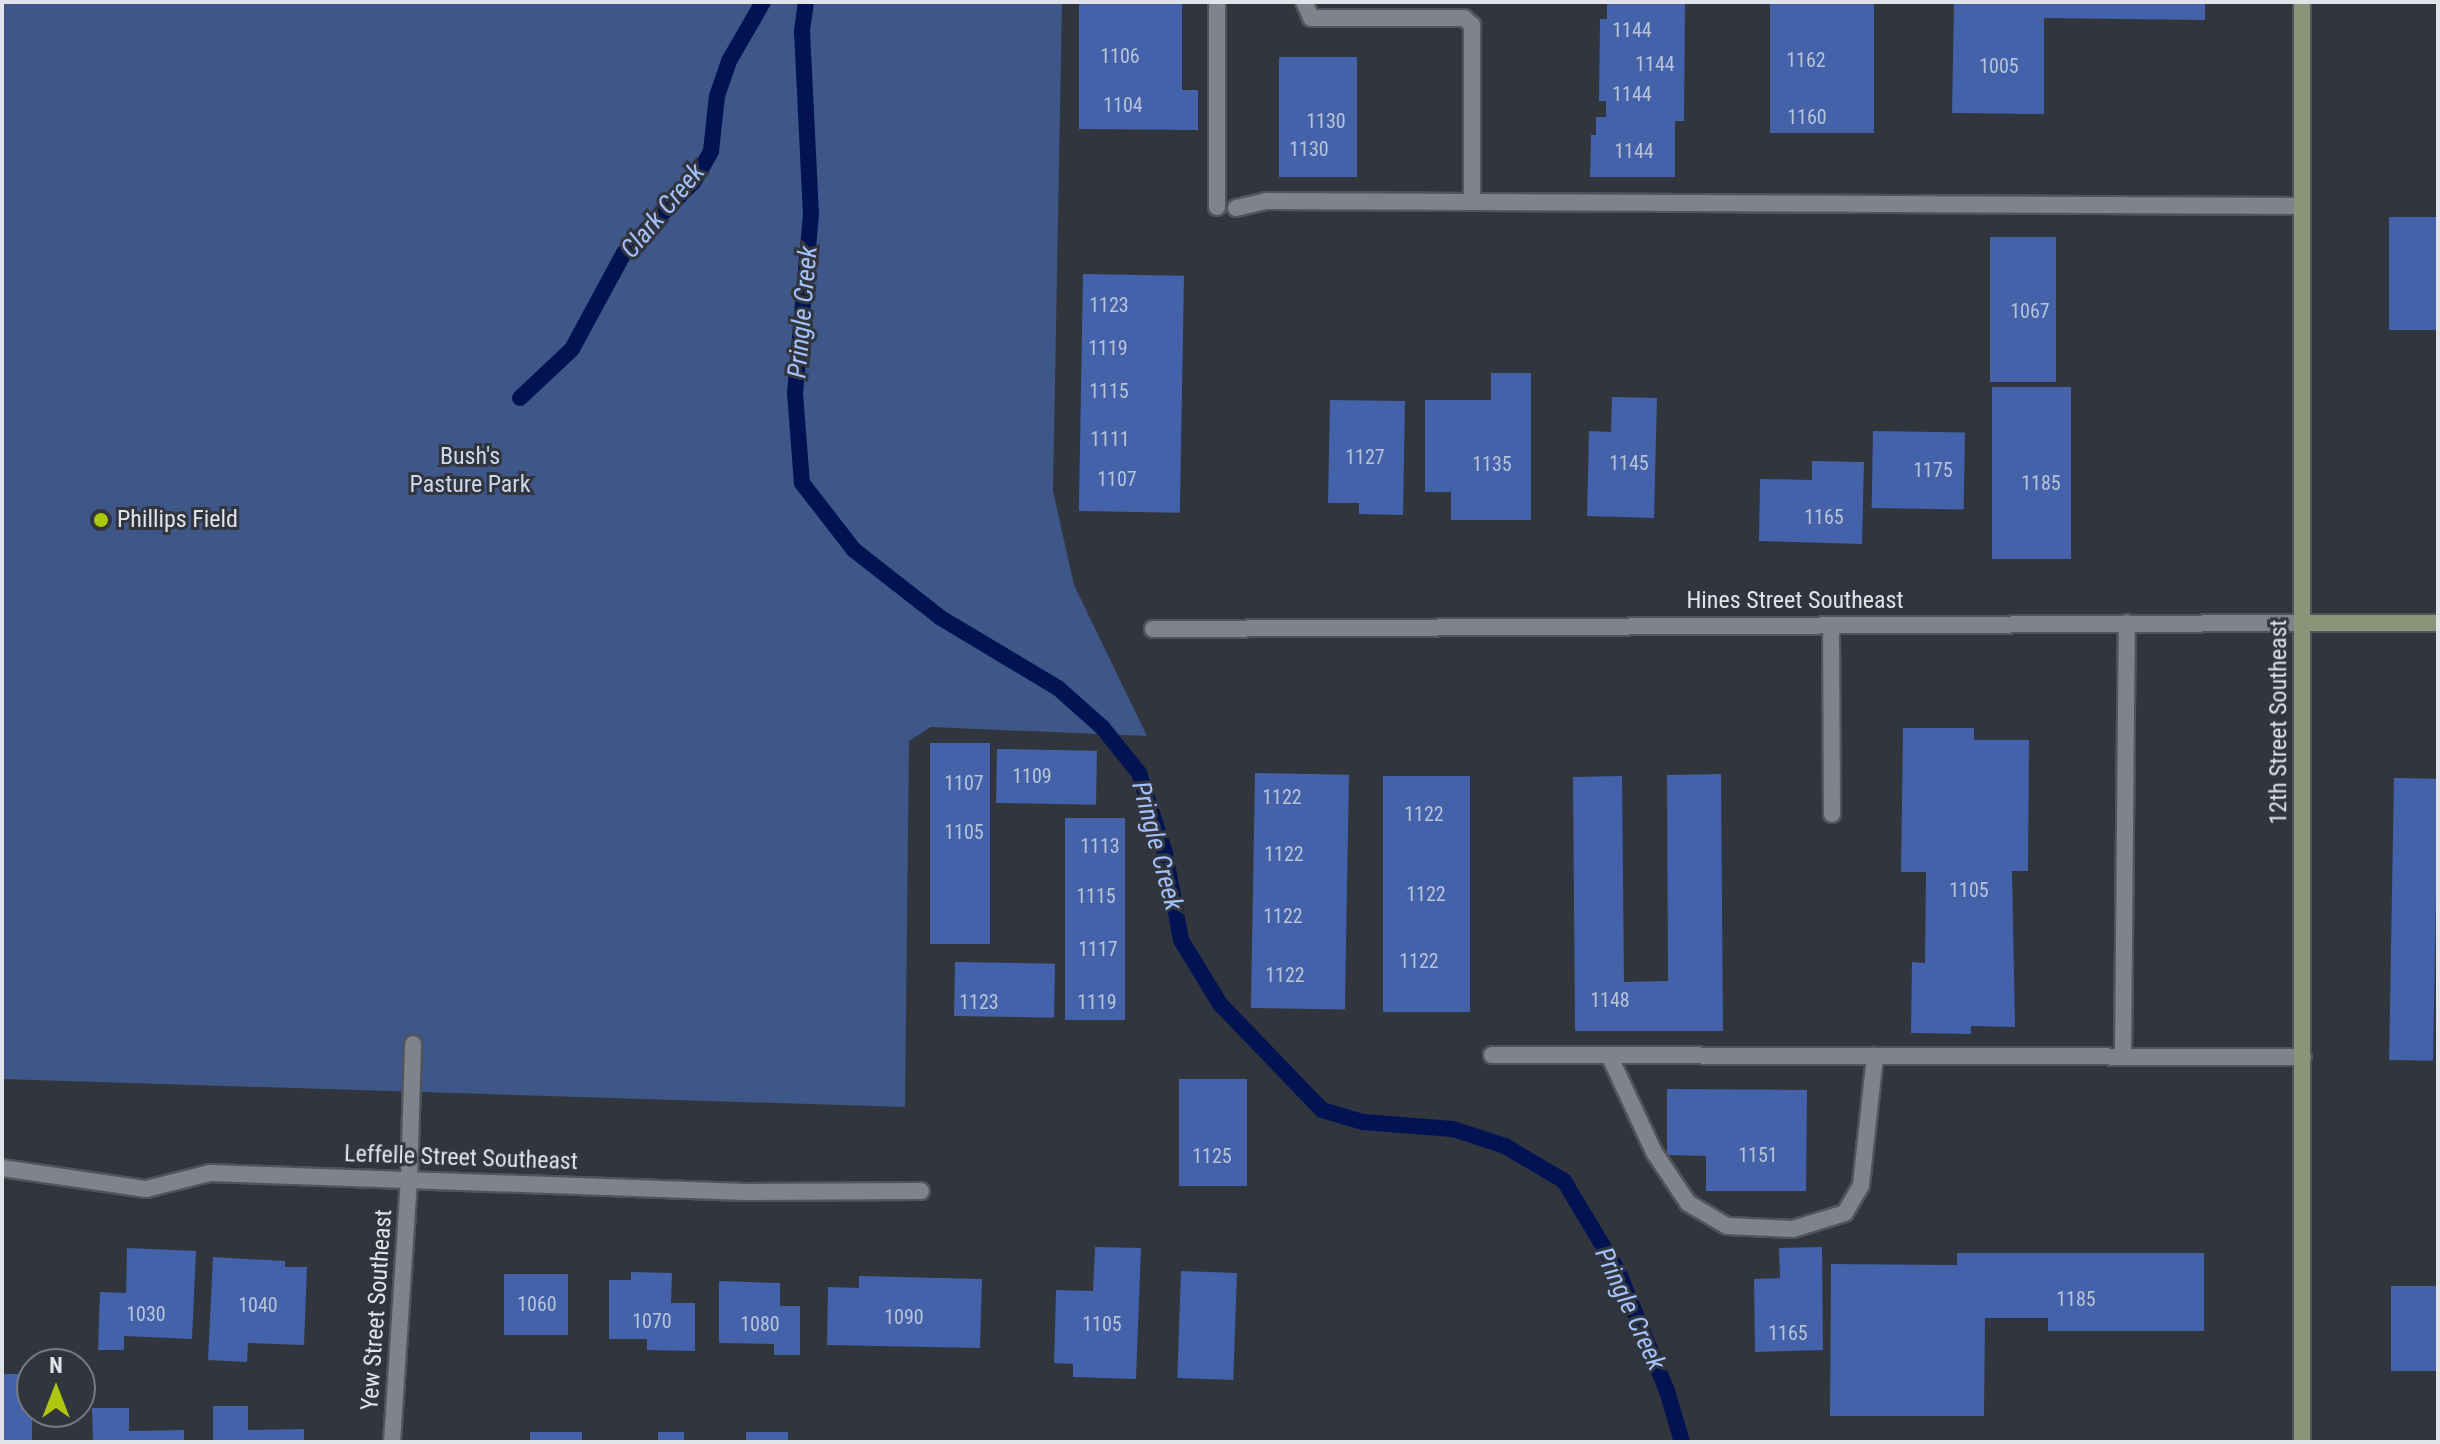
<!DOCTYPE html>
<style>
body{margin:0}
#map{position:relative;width:2440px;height:1444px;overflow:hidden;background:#31353d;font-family:"Roboto Condensed",sans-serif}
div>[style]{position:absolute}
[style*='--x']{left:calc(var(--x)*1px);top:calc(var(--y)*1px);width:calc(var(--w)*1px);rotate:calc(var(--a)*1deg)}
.green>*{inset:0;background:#3e5688}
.stream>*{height:16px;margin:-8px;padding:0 8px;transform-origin:8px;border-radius:8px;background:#021353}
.building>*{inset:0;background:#4362a9;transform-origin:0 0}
.roads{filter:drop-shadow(2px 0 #51545b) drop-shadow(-2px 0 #51545b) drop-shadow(0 2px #51545b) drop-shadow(0 -2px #51545b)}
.lane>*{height:16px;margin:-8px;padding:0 8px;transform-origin:8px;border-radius:8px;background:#7e838c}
.street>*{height:16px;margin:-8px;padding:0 8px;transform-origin:8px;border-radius:8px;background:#7e838c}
.secondary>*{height:16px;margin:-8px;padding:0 8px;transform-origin:8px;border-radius:8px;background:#8b9478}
.dots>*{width:22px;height:22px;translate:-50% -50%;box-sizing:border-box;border:4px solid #31353d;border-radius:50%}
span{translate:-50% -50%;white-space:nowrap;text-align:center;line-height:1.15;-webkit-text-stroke:6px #31353d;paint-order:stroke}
.number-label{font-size:20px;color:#b9c3d8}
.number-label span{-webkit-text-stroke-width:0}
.park-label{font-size:24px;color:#ced8ec}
.poi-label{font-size:24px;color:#e0e3e8}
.left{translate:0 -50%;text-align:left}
.street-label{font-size:24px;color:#e0e3e8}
.water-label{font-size:26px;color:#a4c1fb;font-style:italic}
.frame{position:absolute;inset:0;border:4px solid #e0e3e8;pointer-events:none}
.north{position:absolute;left:16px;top:1348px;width:80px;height:80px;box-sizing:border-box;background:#31353d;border:2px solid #777b81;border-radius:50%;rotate:0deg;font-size:22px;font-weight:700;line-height:32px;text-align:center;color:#e0e3e8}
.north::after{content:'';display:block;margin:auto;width:28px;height:36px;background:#adc60e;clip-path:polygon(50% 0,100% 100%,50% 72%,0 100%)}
</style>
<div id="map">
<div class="green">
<div style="clip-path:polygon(2px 2px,1062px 2px,1053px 491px,1074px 585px,1147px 736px,931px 727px,909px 741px,905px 1107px,2px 1079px)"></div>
</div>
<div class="stream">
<div style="--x:806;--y:2;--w:29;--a:98"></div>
<div style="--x:802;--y:31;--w:183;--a:87.2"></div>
<div style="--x:811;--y:214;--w:180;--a:95.1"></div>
<div style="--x:795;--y:393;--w:90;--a:85.6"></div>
<div style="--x:802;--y:483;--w:85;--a:52.2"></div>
<div style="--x:854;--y:550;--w:110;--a:38"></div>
<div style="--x:941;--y:618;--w:136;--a:30.9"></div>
<div style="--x:1058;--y:688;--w:59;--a:41.6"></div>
<div style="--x:1102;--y:727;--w:59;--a:51.2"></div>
<div style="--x:1139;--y:773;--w:84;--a:72"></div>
<div style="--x:1165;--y:853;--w:88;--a:79.6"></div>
<div style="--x:1181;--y:940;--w:75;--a:58.6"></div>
<div style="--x:1220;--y:1004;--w:147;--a:46.1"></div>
<div style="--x:1322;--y:1110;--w:43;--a:16.3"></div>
<div style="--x:1363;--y:1122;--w:90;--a:4.4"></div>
<div style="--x:1453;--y:1129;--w:55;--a:18.1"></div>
<div style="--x:1505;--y:1146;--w:69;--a:30.7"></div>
<div style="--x:1564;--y:1181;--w:105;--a:59"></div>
<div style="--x:1618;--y:1271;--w:130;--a:67.8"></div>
<div style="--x:1667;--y:1391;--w:53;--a:73.6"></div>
<div style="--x:520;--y:398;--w:71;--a:-43.3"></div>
<div style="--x:572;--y:349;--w:109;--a:-61.6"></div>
<div style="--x:624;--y:253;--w:100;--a:-45.8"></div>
<div style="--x:694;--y:181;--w:34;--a:-60"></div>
<div style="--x:711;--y:151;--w:55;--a:-83.8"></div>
<div style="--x:717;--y:96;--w:37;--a:-71"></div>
<div style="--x:729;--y:61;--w:68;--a:-60"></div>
</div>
<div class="building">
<div style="clip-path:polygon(1079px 2px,1182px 2px,1182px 90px,1198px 90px,1198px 130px,1079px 129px)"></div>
<div style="clip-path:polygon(1607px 2px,1685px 2px,1684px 121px,1675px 121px,1675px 177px,1590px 177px,1591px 135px,1596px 135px,1596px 117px,1606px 117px,1606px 101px,1599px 101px,1600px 19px,1607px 19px)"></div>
<div style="left:1770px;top:2px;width:104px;height:131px"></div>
<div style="clip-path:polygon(1954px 2px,2205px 2px,2205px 20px,2044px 18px,2044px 114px,1952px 113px)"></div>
<div style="left:1279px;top:57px;width:78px;height:120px"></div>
<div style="left:2389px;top:217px;width:49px;height:113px"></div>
<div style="left:2056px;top:237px;width:145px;height:66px;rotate:90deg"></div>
<div style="left:1083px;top:274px;width:101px;height:237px;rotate:1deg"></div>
<div style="clip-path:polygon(1491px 373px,1531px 373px,1531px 520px,1451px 520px,1451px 492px,1425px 492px,1425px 400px,1491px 400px)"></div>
<div style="left:1992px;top:387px;width:79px;height:172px"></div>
<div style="clip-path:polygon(1612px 397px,1657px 398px,1654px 518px,1587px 516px,1589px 431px,1611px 432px)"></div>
<div style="clip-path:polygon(1330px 400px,1405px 401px,1403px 515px,1359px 514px,1359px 503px,1328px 503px)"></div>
<div style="left:1873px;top:431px;width:92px;height:77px;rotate:1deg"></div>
<div style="clip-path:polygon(1812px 461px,1864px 462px,1862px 544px,1759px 541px,1760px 479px,1812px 480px)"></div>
<div style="clip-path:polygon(1903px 728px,1974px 728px,1974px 740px,2029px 740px,2028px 871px,2012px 871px,2015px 1027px,1971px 1026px,1971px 1034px,1911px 1033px,1912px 962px,1925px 963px,1926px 872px,1901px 872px)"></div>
<div style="left:930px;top:743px;width:60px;height:201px"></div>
<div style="left:997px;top:749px;width:100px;height:54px;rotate:1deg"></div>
<div style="left:1255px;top:773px;width:94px;height:235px;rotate:1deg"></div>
<div style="clip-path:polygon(1721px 774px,1723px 1031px,1575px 1031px,1573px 777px,1622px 776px,1624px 982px,1668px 981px,1667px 775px)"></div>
<div style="left:1383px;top:776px;width:87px;height:236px"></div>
<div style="left:2394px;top:778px;width:44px;height:282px;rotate:1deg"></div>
<div style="left:1065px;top:818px;width:60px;height:202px"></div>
<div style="left:955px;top:962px;width:100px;height:54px;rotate:1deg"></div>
<div style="left:1179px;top:1079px;width:68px;height:107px"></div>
<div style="clip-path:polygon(1667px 1089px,1807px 1090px,1806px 1191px,1706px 1191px,1706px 1156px,1667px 1155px)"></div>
<div style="clip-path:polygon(1095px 1247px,1141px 1248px,1136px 1379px,1073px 1377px,1073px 1364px,1054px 1363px,1056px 1290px,1093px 1291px)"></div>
<div style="clip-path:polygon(1822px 1247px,1823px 1350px,1755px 1352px,1754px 1279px,1780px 1278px,1779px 1248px)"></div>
<div style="clip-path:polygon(127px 1248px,196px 1251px,192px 1339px,124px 1336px,124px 1350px,98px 1350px,100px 1292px,126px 1293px)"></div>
<div style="clip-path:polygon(1957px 1253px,2204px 1253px,2204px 1331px,2048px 1331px,2048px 1318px,1985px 1318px,1984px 1416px,1830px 1416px,1831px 1264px,1957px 1265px)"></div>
<div style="clip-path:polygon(213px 1257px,285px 1261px,285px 1267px,307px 1267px,304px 1345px,248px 1343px,247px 1362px,208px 1360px)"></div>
<div style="left:1181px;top:1271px;width:56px;height:107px;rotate:2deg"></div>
<div style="clip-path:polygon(631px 1272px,672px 1273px,671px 1303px,695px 1303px,695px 1351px,647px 1350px,647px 1339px,609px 1339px,609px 1280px,631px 1280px)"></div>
<div style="left:504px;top:1274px;width:64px;height:61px"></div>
<div style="clip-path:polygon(859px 1276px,982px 1279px,980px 1348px,827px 1345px,828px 1287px,859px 1288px)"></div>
<div style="clip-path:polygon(719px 1281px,780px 1283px,780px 1306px,800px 1306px,800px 1355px,774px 1355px,774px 1344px,719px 1343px)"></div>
<div style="left:2391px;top:1286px;width:47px;height:85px"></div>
<div style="left:2px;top:1374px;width:30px;height:68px"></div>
<div style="clip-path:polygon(213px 1406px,248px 1406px,248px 1430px,304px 1429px,304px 1442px,213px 1442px)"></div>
<div style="clip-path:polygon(92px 1408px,129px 1408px,129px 1431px,184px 1430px,184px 1442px,93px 1442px)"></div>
<div style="left:530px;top:1432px;width:52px;height:10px"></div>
<div style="left:658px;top:1432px;width:26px;height:10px"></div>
<div style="left:746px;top:1432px;width:42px;height:10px"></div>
</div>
<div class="roads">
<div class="lane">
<div style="--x:1217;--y:2;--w:205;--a:90"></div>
<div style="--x:1304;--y:2;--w:17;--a:66"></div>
<div style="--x:1311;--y:18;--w:153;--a:0"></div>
<div style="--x:1464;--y:18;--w:11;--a:41"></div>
<div style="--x:1472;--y:25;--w:177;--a:90"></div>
<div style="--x:1236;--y:208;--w:31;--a:-13"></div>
<div style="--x:1266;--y:201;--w:1036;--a:0.28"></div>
<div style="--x:1831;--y:625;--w:189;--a:89.7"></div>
<div style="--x:1492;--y:1055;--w:811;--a:0.14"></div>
<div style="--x:1609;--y:1055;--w:107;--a:65.1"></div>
<div style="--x:1654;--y:1152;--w:61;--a:56.3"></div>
<div style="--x:1688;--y:1203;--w:45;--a:30.5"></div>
<div style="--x:1727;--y:1226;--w:66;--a:2.6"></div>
<div style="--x:1793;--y:1229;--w:54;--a:-17.1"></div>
<div style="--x:1845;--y:1213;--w:32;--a:-60"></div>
<div style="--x:1861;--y:1185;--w:130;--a:-83.8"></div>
<div style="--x:2123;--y:1057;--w:434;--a:-89.5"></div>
<div style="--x:409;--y:1181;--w:137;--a:-88.3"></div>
</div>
<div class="street">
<div style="--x:1153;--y:629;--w:1151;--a:-0.3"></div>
<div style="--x:2;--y:1168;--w:146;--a:8.3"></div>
<div style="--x:146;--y:1189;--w:66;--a:-14"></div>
<div style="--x:210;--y:1173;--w:535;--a:2.03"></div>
<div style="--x:745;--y:1192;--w:176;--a:-0.3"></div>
<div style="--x:392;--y:1442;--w:262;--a:-86.3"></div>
</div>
<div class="secondary">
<div style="--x:2302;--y:2;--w:1440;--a:90"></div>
<div style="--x:2304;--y:623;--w:134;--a:0"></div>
</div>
</div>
<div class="dots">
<div style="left:101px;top:520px;background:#adc60e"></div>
</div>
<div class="number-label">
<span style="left:1632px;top:30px">1144</span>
<span style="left:1120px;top:56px">1106</span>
<span style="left:1806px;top:60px">1162</span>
<span style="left:1655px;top:64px">1144</span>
<span style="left:1999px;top:66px">1005</span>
<span style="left:1632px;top:94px">1144</span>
<span style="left:1123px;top:105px">1104</span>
<span style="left:1807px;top:117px">1160</span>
<span style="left:1326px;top:121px">1130</span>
<span style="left:1309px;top:149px">1130</span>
<span style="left:1634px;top:151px">1144</span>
<span style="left:1109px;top:305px">1123</span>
<span style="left:2030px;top:311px">1067</span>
<span style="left:1108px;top:348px">1119</span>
<span style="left:1109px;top:391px">1115</span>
<span style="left:1110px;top:439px">1111</span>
<span style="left:1365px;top:457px">1127</span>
<span style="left:1629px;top:463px">1145</span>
<span style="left:1492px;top:464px">1135</span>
<span style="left:1933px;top:470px">1175</span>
<span style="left:1117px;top:479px">1107</span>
<span style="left:2041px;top:483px">1185</span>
<span style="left:1824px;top:517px">1165</span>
<span style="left:1032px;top:776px">1109</span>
<span style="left:964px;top:783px">1107</span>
<span style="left:1282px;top:797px">1122</span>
<span style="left:1424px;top:814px">1122</span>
<span style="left:964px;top:832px">1105</span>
<span style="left:1100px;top:846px">1113</span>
<span style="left:1284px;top:854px">1122</span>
<span style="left:1969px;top:890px">1105</span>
<span style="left:1426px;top:894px">1122</span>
<span style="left:1096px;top:896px">1115</span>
<span style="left:1283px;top:916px">1122</span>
<span style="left:1098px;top:949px">1117</span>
<span style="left:1419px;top:961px">1122</span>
<span style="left:1285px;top:975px">1122</span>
<span style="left:1610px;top:1000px">1148</span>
<span style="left:979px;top:1002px">1123</span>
<span style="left:1097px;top:1002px">1119</span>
<span style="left:1758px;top:1155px">1151</span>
<span style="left:1212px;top:1156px">1125</span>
<span style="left:2076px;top:1299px">1185</span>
<span style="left:537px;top:1304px">1060</span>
<span style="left:258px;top:1305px">1040</span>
<span style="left:146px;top:1314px">1030</span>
<span style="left:904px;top:1317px">1090</span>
<span style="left:652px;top:1321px">1070</span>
<span style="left:760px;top:1324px">1080</span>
<span style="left:1102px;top:1324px">1105</span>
<span style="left:1788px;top:1333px">1165</span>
</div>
<div class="park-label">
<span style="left:470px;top:471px">Bush's<br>Pasture Park</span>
</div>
<div class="poi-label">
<span class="left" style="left:117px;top:520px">Phillips Field</span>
</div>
<div class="street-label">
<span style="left:1795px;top:601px">Hines Street Southeast</span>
<span style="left:2279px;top:722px;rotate:-90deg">12th Street Southeast</span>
<span style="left:461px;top:1158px;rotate:2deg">Leffelle Street Southeast</span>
<span style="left:377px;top:1310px;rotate:-86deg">Yew Street Southeast</span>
</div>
<div class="water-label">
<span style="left:663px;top:211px;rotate:-50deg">Clark Creek</span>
<span style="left:803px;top:312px;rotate:-85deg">Pringle Creek</span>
<span style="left:1157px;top:846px;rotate:75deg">Pringle Creek</span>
<span style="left:1630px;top:1309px;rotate:65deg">Pringle Creek</span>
</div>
<div class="frame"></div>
<div class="north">N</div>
</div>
